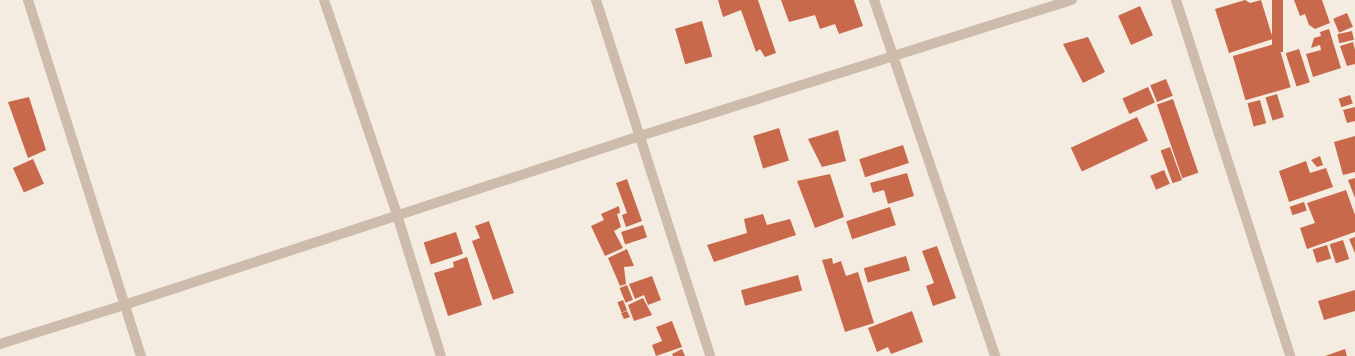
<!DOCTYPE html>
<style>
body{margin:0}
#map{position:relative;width:1355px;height:356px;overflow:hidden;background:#f4ebe1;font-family:Manrope,sans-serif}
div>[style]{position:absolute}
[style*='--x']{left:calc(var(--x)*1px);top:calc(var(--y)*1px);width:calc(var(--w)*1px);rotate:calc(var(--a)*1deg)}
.building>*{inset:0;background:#c8694b;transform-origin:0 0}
.street>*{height:10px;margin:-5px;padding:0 5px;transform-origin:5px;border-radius:5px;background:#cdbbac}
span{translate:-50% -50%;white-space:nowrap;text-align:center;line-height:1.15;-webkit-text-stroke:3px #fbf5ee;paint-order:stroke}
</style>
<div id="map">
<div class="building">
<div style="clip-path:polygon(718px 0,758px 0,776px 53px,765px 57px,760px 49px,756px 52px,741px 10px,723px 17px)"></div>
<div style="clip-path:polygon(781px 0,854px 0,863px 26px,839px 34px,835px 24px,820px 29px,815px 15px,789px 22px)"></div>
<div style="clip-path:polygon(1245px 0,1250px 3px,1261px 0,1273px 39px,1229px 53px,1215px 9px)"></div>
<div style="left:1272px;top:0;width:11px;height:52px"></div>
<div style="clip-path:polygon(1294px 0,1322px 0,1330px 23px,1315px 29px,1309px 25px,1305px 14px,1300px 16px)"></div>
<div style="left:1140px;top:6px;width:32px;height:24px;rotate:66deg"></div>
<div style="left:1347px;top:13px;width:15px;height:15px;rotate:67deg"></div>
<div style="left:702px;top:21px;width:37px;height:28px;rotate:74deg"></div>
<div style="clip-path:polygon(1329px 29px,1341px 68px,1313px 77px,1306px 54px,1321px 50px,1320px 45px,1311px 48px,1314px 38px,1321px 36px,1320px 32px)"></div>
<div style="left:1352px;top:31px;width:9px;height:15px;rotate:77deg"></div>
<div style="clip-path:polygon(1088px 37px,1105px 72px,1083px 83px,1063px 44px)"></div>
<div style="clip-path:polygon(1353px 42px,1355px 50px,1355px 64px,1347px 66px,1340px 46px)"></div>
<div style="left:1278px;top:43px;width:46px;height:47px;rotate:74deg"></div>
<div style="left:1299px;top:49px;width:35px;height:14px;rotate:72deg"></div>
<div style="left:1166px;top:79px;width:18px;height:17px;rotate:68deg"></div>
<div style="left:1148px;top:87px;width:17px;height:28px;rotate:66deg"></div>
<div style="left:1277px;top:94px;width:24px;height:12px;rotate:73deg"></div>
<div style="left:1350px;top:95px;width:9px;height:12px;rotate:72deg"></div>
<div style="clip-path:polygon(29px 97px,46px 150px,28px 158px,8px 102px)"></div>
<div style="left:1173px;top:99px;width:78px;height:17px;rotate:71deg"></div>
<div style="left:1260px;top:100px;width:24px;height:13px;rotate:75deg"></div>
<div style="clip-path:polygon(1355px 107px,1355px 121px,1347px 123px,1343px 110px)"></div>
<div style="left:1137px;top:117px;width:26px;height:73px;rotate:65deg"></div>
<div style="left:779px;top:128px;width:34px;height:27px;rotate:73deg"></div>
<div style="clip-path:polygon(838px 130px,846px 161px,822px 167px,808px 139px)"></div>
<div style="clip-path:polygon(1355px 136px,1355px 172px,1343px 175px,1334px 142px)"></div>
<div style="left:903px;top:145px;width:19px;height:46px;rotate:72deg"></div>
<div style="left:1170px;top:147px;width:35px;height:10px;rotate:70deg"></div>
<div style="clip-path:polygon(1320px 156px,1323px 165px,1317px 167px,1311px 160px)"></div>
<div style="left:33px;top:159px;width:27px;height:22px;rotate:66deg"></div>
<div style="clip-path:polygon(1306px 161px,1310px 173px,1326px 168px,1333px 187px,1289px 202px,1279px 171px)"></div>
<div style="left:1164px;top:170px;width:15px;height:15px;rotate:67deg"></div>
<div style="clip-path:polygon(907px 173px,914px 196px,888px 204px,884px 190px,873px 193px,870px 183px)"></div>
<div style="clip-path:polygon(830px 174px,844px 217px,815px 228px,797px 181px)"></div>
<div style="clip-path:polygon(1355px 178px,1355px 198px,1348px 180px)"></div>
<div style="clip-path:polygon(627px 179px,642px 221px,626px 227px,622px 215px,627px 213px,616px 183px)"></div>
<div style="clip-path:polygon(1346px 190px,1355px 215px,1355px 232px,1307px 249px,1300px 228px,1315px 223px,1307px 203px)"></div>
<div style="left:1304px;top:202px;width:9px;height:15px;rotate:72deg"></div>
<div style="clip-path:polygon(619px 206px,620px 213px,617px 214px,621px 227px,614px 231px,623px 248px,605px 256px,591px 226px,604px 220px,601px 214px)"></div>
<div style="left:890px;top:207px;width:19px;height:46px;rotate:72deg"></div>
<div style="clip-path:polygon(763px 214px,767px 225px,790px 219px,796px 235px,714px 262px,707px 245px,747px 233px,744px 219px)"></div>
<div style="clip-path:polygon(489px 221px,514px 293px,493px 300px,472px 241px,480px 238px,475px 226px)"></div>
<div style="left:643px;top:225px;width:13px;height:23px;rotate:72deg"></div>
<div style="left:456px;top:232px;width:23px;height:34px;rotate:72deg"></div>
<div style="clip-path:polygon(1355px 237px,1355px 253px,1349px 239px)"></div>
<div style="left:1343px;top:240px;width:20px;height:14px;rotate:72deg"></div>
<div style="left:1327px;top:245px;width:14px;height:15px;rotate:73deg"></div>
<div style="clip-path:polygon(937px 246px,956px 298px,933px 306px,926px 286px,934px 283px,922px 251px)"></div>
<div style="clip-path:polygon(627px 249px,634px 266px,624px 267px,626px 284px,620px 286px,608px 258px)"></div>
<div style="left:906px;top:256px;width:15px;height:44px;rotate:74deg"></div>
<div style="clip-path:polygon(467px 257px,482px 305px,448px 316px,434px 273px,454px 267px,453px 262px)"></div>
<div style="clip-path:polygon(832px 258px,833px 264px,841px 261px,846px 276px,858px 272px,874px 323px,845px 332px,822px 260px)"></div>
<div style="left:798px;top:275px;width:16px;height:59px;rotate:75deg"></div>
<div style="clip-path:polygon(652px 276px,661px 300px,648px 305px,644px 295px,635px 299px,629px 284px)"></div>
<div style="left:627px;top:285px;width:16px;height:8px;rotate:68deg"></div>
<div style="clip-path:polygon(1355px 290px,1355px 311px,1324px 320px,1318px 301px)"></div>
<div style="clip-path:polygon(643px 298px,652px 315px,634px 321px,628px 305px)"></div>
<div style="left:623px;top:300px;width:11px;height:6px;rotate:68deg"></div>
<div style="clip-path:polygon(627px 311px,630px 317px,624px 319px,621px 313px)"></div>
<div style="clip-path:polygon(912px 311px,923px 342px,891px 354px,888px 347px,877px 352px,868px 328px)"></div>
<div style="clip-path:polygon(672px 321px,682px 347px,656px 356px,652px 345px,662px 341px,656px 327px)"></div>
<div style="clip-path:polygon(682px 349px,685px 356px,673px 356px,672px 354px)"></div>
<div style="clip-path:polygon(1345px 349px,1347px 356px,1325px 356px)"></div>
</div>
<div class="street">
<div style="--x:28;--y:0;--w:374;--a:72.4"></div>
<div style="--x:324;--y:0;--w:227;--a:71.2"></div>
<div style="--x:397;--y:215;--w:148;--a:72.7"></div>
<div style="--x:596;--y:0;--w:374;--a:72.2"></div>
<div style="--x:874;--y:0;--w:376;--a:71.2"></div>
<div style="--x:1176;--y:0;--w:374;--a:72.2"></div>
<div style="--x:0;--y:344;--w:130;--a:-17.5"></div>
<div style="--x:124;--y:305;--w:543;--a:-18.13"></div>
<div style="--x:640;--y:136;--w:453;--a:-17.5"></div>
</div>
</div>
